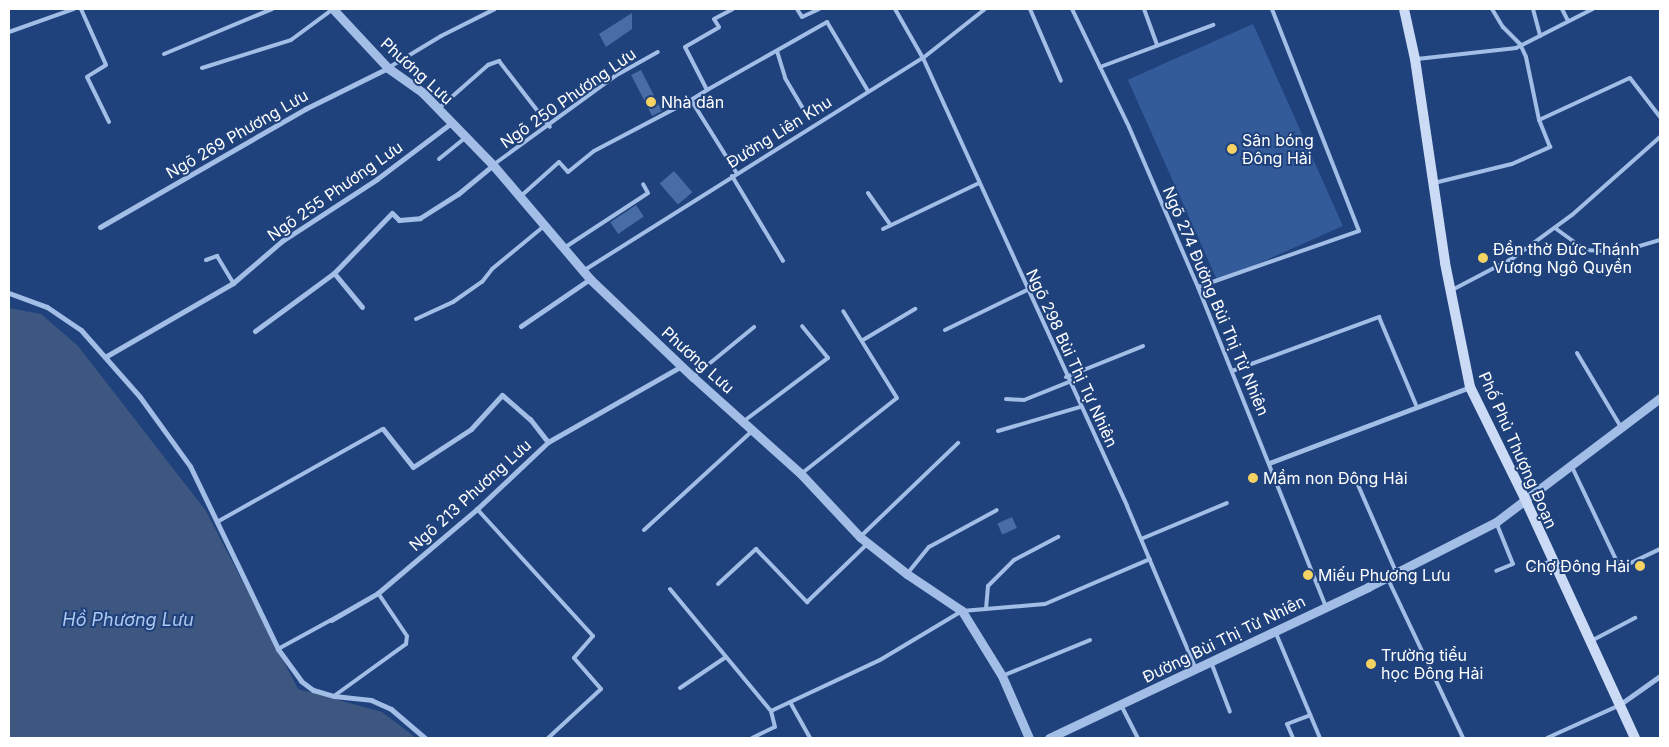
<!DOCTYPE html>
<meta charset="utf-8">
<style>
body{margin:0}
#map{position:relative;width:1669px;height:747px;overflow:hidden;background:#20427c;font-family:Inter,sans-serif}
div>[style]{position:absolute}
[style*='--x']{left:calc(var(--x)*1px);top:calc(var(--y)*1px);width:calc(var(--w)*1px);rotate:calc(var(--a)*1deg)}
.green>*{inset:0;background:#335b9a;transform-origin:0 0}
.water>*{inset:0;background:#3d5781}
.building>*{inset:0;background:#486ca5;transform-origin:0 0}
.service>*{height:4px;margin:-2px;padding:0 2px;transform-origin:2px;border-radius:2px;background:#a2bde6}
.minor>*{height:5px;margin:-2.5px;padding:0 2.5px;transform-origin:2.5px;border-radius:2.5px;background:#a2bde6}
.tertiary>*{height:9px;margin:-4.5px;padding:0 4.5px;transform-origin:4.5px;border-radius:4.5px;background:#a2bde6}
.secondary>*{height:10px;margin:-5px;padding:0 5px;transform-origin:5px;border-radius:5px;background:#ccdbf5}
.dots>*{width:14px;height:14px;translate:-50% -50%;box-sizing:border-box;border:2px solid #20427c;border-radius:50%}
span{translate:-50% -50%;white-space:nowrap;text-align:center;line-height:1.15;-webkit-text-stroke:4px #20427c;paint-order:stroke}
.street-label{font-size:16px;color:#fff}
.poi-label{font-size:16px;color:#fff}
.left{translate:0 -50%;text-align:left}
.right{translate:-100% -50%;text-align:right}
.water-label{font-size:18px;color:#adc7ee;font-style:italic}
.frame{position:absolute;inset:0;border:10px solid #fff;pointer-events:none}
</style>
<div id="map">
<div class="green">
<div style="left:1253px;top:24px;width:221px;height:137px;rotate:66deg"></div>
</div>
<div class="water">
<div style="clip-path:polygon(9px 308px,41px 314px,78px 346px,206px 511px,298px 689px,382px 712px,416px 738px,9px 738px)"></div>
</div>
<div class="building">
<div style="clip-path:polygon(632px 13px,632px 29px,606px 47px,599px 34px)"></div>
<div style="left:641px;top:70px;width:46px;height:11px;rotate:63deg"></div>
<div style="left:674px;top:171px;width:28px;height:19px;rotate:49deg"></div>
<div style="left:636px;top:205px;width:14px;height:31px;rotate:56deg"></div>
<div style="left:1012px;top:517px;width:12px;height:16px;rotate:66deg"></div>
</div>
<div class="service">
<div style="--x:81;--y:9;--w:61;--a:65.9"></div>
<div style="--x:106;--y:65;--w:22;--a:148"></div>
<div style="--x:87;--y:77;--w:50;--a:63.9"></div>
<div style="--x:797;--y:9;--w:9;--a:58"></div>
<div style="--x:802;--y:17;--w:19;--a:-25"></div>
<div style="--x:895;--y:9;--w:56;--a:60.3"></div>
<div style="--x:923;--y:58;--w:492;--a:65.5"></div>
<div style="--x:1127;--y:506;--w:175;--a:67.1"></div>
<div style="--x:1030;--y:9;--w:78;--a:66.7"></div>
<div style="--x:1072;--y:9;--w:131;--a:64.2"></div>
<div style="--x:1129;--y:127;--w:174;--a:66.7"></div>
<div style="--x:1198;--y:287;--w:345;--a:68.2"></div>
<div style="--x:1144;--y:9;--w:38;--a:70"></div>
<div style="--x:1492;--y:9;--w:21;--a:59"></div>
<div style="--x:1503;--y:27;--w:24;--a:45"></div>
<div style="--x:1520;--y:44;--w:14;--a:65"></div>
<div style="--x:1526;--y:57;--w:64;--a:78.3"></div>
<div style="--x:1533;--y:9;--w:28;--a:75"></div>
<div style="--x:1562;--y:9;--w:13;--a:63"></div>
<div style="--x:9;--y:32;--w:69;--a:-19.5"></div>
<div style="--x:777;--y:51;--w:28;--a:73"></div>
<div style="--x:785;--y:78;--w:45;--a:59.5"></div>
<div style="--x:164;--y:54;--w:117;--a:-22.6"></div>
<div style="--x:1417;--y:59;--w:100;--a:-6.3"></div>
<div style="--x:1516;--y:48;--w:86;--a:-26.9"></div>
<div style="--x:1100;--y:67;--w:121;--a:-20.4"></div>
<div style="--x:202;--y:68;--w:93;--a:-17.5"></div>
<div style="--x:291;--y:40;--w:52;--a:-36.4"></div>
<div style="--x:388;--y:68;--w:62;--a:-31.1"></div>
<div style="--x:441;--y:36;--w:60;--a:-26.6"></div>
<div style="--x:707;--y:90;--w:48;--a:-117.1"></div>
<div style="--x:685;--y:47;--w:39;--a:-30"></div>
<div style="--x:719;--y:27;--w:9;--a:-122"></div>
<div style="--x:714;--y:19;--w:21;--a:-28"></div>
<div style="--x:438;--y:109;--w:67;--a:-41.3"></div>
<div style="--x:488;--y:65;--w:12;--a:-20"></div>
<div style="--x:499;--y:61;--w:83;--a:52.3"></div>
<div style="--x:439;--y:159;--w:35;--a:-39"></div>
<div style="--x:493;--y:165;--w:151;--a:-36.1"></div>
<div style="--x:615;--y:76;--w:49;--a:-29.2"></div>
<div style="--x:736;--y:172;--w:85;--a:-122"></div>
<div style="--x:691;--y:100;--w:19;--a:-32"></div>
<div style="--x:707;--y:90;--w:138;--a:-29.5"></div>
<div style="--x:827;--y:22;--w:80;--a:59.3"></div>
<div style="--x:732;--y:176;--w:99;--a:59"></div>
<div style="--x:1434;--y:183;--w:80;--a:-13.7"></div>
<div style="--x:1512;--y:164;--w:42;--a:-24.1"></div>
<div style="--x:1550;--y:147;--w:29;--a:-112"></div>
<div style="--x:1539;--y:120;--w:100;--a:-24.8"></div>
<div style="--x:1630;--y:78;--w:49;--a:52.4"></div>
<div style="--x:868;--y:193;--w:39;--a:55"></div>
<div style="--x:521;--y:196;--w:51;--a:-41.8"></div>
<div style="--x:559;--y:162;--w:13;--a:48"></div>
<div style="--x:568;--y:172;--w:33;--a:-39"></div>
<div style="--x:594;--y:151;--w:110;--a:-27.7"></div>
<div style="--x:1555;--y:228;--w:37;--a:36"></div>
<div style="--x:1585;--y:250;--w:34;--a:3"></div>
<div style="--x:1619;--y:252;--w:43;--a:-16.3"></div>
<div style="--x:883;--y:229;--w:106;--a:-25.6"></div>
<div style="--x:564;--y:248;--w:100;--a:-33.2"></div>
<div style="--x:648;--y:193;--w:10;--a:-119"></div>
<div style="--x:206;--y:260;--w:12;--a:-20"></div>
<div style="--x:217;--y:256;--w:31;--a:59"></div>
<div style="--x:583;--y:271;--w:401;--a:-32.1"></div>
<div style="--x:923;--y:58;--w:79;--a:-38.3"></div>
<div style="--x:1198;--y:287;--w:170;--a:-19.2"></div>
<div style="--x:1359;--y:231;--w:238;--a:-111.4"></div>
<div style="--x:1452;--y:290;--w:69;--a:-27.7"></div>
<div style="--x:1513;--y:258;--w:73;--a:-36.1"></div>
<div style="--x:1572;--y:215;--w:118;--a:-41.6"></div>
<div style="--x:416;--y:319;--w:41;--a:-24.7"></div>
<div style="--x:453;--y:302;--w:35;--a:-35"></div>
<div style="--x:482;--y:282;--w:16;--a:-52"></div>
<div style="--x:492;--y:269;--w:66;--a:-39.5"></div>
<div style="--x:945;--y:330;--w:91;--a:-26"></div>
<div style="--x:863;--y:340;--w:61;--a:-30.8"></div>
<div style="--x:1577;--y:353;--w:86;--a:59.3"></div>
<div style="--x:1232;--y:371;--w:157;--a:-20.2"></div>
<div style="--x:1379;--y:317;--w:95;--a:67.2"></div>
<div style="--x:693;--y:377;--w:79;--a:-39.3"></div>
<div style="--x:1066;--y:377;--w:83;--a:-21.9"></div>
<div style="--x:1006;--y:399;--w:18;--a:3"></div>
<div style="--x:1024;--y:400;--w:48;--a:-21.8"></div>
<div style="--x:744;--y:421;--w:105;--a:-36.9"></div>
<div style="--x:828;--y:358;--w:41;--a:-129.1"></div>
<div style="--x:998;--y:431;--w:85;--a:-16.3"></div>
<div style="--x:1572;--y:467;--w:112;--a:64.6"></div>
<div style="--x:1620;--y:568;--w:44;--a:-25.4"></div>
<div style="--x:801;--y:474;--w:122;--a:-38.4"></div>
<div style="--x:897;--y:398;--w:102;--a:-121.8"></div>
<div style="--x:1358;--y:485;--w:95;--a:66.4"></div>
<div style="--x:477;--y:509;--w:172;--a:47.6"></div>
<div style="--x:593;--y:636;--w:29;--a:131"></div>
<div style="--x:574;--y:658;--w:41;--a:48.9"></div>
<div style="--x:601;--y:689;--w:72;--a:137.2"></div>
<div style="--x:217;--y:522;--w:190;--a:-29.3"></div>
<div style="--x:1496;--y:522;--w:45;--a:68"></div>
<div style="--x:1513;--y:564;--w:18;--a:158"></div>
<div style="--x:644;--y:530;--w:147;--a:-42.5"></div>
<div style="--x:860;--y:537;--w:136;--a:-43.8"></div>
<div style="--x:1141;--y:539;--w:93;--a:-22.7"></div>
<div style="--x:1532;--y:569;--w:21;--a:-23"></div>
<div style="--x:907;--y:574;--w:35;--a:-51"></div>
<div style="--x:929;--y:547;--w:77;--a:-28.6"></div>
<div style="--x:1387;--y:577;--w:178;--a:64.7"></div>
<div style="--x:718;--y:584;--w:52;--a:-42.6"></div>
<div style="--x:756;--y:549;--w:74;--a:46.1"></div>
<div style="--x:807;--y:602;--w:85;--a:-44"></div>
<div style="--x:670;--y:589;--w:158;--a:50.4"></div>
<div style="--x:986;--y:609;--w:23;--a:-85"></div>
<div style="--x:988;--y:586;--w:37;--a:-45"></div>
<div style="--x:1014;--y:560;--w:50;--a:-27.6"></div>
<div style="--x:1275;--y:631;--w:116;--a:67.2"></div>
<div style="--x:1591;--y:641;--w:50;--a:-27.6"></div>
<div style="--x:278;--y:649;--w:60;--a:-28.7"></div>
<div style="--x:1211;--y:662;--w:53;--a:69.2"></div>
<div style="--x:1002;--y:676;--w:95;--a:-22.2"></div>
<div style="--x:680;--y:688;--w:55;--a:-34"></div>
<div style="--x:334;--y:696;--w:89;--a:-35.8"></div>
<div style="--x:406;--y:644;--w:8;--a:-83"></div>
<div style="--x:407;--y:636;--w:52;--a:-124"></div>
<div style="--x:790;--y:702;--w:41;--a:60.9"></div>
<div style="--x:1121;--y:705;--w:37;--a:63"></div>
<div style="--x:752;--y:738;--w:25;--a:-26"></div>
<div style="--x:775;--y:727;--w:16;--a:-104"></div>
<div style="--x:771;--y:711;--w:120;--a:-25.1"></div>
<div style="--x:880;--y:660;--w:96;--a:-30.9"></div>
<div style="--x:962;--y:611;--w:83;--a:-4.8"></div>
<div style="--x:1045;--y:604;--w:114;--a:-23.2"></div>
<div style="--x:1293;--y:738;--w:15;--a:-113"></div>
<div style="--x:1287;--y:724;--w:25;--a:-21"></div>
<div style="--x:1547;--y:738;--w:78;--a:-24.3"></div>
</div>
<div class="minor">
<div style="--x:100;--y:227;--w:237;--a:-29.9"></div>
<div style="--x:305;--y:109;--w:93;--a:-26.3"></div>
<div style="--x:334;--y:273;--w:44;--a:50.5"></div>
<div style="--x:9;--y:293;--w:40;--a:20.2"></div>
<div style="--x:47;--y:307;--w:41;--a:34.1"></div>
<div style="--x:81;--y:330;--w:89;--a:48.6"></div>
<div style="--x:140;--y:397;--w:85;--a:54.1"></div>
<div style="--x:190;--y:466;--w:203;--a:64.3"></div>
<div style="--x:278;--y:649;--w:39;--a:54"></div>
<div style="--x:301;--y:681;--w:15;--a:37"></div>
<div style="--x:313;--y:690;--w:22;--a:16"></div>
<div style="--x:334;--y:696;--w:37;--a:6"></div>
<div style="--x:371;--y:700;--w:22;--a:24"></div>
<div style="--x:391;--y:709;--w:45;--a:40.5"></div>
<div style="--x:521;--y:326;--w:83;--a:-34.3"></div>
<div style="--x:255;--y:331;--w:98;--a:-36.3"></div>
<div style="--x:334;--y:273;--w:83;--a:-46"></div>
<div style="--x:392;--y:213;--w:10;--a:45"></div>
<div style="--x:399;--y:220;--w:21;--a:-5"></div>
<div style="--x:420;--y:218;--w:45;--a:-32.3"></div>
<div style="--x:458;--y:194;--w:45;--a:-39.6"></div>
<div style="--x:105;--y:357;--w:148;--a:-30"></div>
<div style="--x:233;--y:283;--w:65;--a:-40.6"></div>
<div style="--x:282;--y:241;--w:113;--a:-33.1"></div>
<div style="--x:377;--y:179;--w:93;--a:-37.1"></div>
<div style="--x:383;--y:429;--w:48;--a:51.7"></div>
<div style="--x:413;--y:467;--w:69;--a:-33.2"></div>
<div style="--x:471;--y:429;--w:46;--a:-47.6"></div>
<div style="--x:502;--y:395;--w:37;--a:41"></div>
<div style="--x:530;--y:419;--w:29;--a:52"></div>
<div style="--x:1269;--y:463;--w:215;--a:-20.7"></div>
<div style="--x:331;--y:620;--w:54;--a:-29.9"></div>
<div style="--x:378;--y:593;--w:130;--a:-40.3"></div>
<div style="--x:477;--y:509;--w:98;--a:-43.3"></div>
<div style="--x:548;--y:442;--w:154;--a:-29.6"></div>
<div style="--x:1619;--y:705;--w:50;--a:-35.3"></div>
</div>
<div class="tertiary">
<div style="--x:333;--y:9;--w:81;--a:47"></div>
<div style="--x:388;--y:68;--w:42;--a:35.2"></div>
<div style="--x:422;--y:92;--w:102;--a:45.8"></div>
<div style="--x:493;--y:165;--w:150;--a:49.6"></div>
<div style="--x:590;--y:279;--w:142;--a:43.6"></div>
<div style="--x:693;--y:377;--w:145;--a:41.9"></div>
<div style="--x:801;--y:474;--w:86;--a:46.9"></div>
<div style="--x:860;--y:537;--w:60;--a:38.2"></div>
<div style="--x:907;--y:574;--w:66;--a:33.9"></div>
<div style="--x:962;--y:611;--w:76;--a:58.4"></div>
<div style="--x:1002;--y:676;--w:68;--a:66.5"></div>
<div style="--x:1049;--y:738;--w:353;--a:-25.3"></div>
<div style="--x:1368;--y:587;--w:144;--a:-26.9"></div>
<div style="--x:1496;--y:522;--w:206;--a:-37.1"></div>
</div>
<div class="secondary">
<div style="--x:1404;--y:9;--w:51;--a:77.6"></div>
<div style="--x:1415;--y:59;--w:206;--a:81.6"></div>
<div style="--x:1445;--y:263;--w:126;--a:78.6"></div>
<div style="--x:1470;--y:387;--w:125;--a:63.8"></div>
<div style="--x:1525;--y:499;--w:263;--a:65.3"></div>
</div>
<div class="dots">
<div style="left:651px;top:102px;background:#f4d363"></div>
<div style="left:1232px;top:149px;background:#f4d363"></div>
<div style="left:1483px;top:258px;background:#f4d363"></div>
<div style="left:1253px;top:478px;background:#f4d363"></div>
<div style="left:1640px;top:566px;background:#f4d363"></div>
<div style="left:1308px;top:575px;background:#f4d363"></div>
<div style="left:1371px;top:664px;background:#f4d363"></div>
</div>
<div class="street-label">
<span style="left:417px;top:71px;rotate:42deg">Phương Lưu</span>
<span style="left:568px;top:98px;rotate:-35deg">Ngõ 250 Phương Lưu</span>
<span style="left:779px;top:132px;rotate:-32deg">Đường Liên Khu</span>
<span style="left:237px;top:134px;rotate:-30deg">Ngõ 269 Phương Lưu</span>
<span style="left:335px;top:191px;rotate:-35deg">Ngõ 255 Phương Lưu</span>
<span style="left:1216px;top:301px;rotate:67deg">Ngõ 274 Đường Bùi Thị Từ Nhiên</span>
<span style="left:1072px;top:358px;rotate:65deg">Ngõ 298 Bùi Thị Tự Nhiên</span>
<span style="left:698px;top:360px;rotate:42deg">Phương Lưu</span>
<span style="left:1518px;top:450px;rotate:66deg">Phố Phủ Thượng Đoạn</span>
<span style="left:470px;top:495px;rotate:-42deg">Ngõ 213 Phương Lưu</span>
<span style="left:1224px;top:639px;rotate:-26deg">Đường Bùi Thị Từ Nhiên</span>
</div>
<div class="poi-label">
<span class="left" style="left:661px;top:102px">Nhà dân</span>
<span class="left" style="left:1242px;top:149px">Sân bóng<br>Đông Hải</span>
<span class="left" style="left:1493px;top:258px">Đền thờ Đức Thánh<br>Vương Ngô Quyền</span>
<span class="left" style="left:1263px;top:478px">Mầm non Đông Hải</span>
<span class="right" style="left:1630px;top:566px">Chợ Đông Hải</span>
<span class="left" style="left:1318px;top:575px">Miếu Phương Lưu</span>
<span class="left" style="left:1381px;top:664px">Trường tiểu<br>học Đông Hải</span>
</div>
<div class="water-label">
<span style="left:128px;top:620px">Hồ Phương Lưu</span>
</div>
<div class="frame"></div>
</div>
